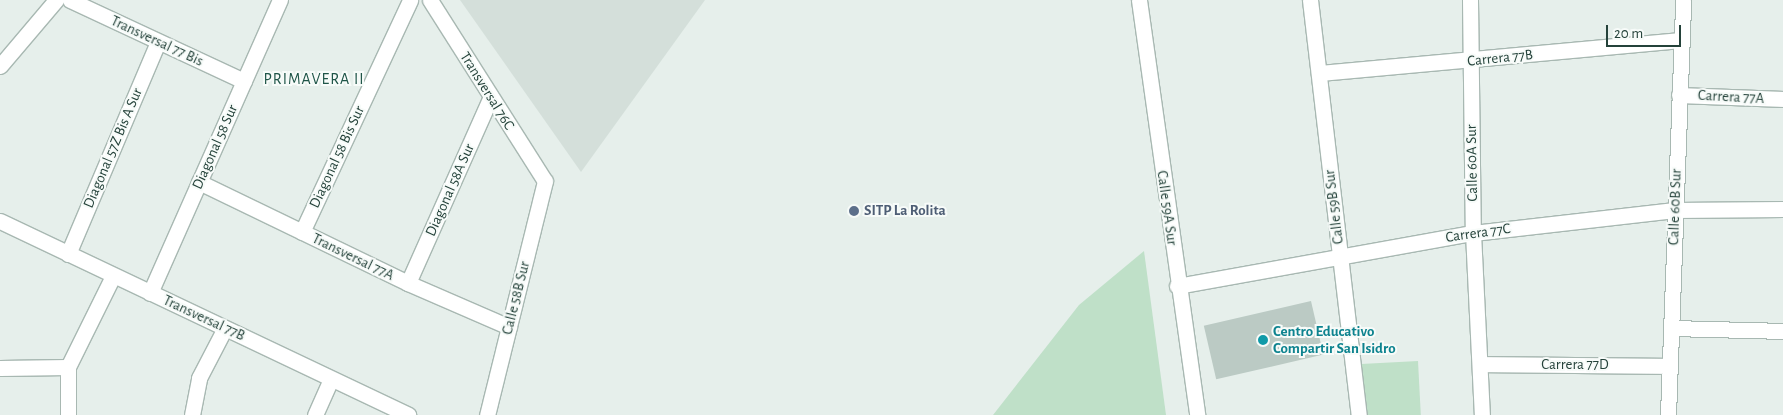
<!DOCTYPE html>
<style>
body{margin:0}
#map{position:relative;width:1783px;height:415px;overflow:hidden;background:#e6efeb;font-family:"Alegreya Sans",sans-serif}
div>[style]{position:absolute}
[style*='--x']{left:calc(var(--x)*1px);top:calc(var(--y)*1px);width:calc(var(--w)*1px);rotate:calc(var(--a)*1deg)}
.built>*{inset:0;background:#d4dfda}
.green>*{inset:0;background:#bfe0c8;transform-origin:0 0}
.building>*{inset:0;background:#bbcac4;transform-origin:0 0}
.roads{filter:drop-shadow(1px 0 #a8b8b2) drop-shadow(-1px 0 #a8b8b2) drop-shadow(0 1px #a8b8b2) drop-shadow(0 -1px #a8b8b2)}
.minor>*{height:15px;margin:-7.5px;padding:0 7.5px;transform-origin:7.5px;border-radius:7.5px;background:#fff}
.tertiary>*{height:15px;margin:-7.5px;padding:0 7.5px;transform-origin:7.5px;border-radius:7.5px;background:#fff}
.dots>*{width:14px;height:14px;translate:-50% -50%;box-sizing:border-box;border:2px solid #f7fbf9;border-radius:50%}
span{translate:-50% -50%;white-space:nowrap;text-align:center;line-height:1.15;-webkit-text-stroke:4px #f7fbf9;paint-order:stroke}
.street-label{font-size:15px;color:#24423a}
.service-label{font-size:15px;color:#4e5e75;font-weight:700}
.left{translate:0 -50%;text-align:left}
.culture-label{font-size:15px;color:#0d838f;font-weight:700}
.neighbourhood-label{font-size:16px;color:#1f5548;letter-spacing:1px}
.scale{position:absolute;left:1606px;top:25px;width:75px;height:22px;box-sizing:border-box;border:2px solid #24423a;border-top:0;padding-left:6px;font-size:15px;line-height:18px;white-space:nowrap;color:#24423a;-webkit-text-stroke:4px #f7fbf9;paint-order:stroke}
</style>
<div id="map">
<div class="built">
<div style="clip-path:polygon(460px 0,705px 0,581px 172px)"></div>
</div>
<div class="green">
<div style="clip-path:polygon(1144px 251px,1166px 415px,993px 415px,1079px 305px)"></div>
<div style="left:1418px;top:361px;width:54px;height:57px;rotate:87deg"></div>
</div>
<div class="building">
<div style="left:1311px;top:301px;width:55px;height:110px;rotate:77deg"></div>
</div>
<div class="roads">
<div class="minor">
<div style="--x:70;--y:0;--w:192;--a:25"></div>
<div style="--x:430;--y:0;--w:214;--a:57.6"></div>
<div style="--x:545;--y:181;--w:241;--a:103.9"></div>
<div style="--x:1139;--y:0;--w:419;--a:82"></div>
<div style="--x:1310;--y:0;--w:418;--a:83.3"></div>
<div style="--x:0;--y:66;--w:87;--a:-49.7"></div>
<div style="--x:1319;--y:73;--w:364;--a:-5.2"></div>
<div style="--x:1679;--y:95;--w:104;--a:2.2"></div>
<div style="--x:199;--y:182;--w:232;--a:25.8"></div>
<div style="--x:408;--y:283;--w:110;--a:23.5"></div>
<div style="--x:0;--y:221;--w:452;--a:25.4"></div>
<div style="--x:302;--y:232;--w:256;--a:-65"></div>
<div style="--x:68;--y:254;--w:230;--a:-67"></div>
<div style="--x:408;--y:283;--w:204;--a:-66"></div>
<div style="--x:1177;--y:286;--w:301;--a:-10.2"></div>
<div style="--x:1473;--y:233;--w:182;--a:87.2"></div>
<div style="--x:150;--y:293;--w:321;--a:-66.1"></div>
<div style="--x:1671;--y:328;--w:112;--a:1.5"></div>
<div style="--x:1480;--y:364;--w:189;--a:0.6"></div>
<div style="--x:0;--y:368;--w:68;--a:-0.8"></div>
<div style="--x:68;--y:415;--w:48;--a:-90"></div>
<div style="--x:68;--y:367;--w:102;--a:-63.7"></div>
<div style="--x:192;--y:415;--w:38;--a:-79"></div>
<div style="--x:199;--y:378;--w:56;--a:-62.5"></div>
<div style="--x:315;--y:415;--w:39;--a:-66"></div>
<div style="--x:1668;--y:415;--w:415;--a:-87.9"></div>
</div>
<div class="tertiary">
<div style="--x:1470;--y:0;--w:233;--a:89.3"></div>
<div style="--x:1473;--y:233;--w:203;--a:-6.5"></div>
<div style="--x:1675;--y:210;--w:108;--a:-0.5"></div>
</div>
</div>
<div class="dots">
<div style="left:854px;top:211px;background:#5c6f8a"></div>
<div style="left:1263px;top:340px;background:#0f9aa8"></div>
</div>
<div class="street-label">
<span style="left:157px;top:41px;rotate:25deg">Transversal 77 Bis</span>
<span style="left:1500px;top:58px;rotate:-6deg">Carrera 77B</span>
<span style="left:487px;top:91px;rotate:58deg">Transversal 76C</span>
<span style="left:1731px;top:97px;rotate:3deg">Carrera 77A</span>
<span style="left:215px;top:147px;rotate:-66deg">Diagonal 58 Sur</span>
<span style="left:113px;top:148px;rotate:-67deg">Diagonal 57Z Bis A Sur</span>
<span style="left:337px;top:157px;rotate:-65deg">Diagonal 58 Bis Sur</span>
<span style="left:1472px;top:163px;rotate:-91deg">Calle 60A Sur</span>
<span style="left:450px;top:190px;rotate:-66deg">Diagonal 58A Sur</span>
<span style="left:1334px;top:207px;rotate:-97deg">Calle 59B Sur</span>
<span style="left:1675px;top:207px;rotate:-88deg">Calle 60B Sur</span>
<span style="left:1167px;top:208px;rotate:82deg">Calle 59A Sur</span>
<span style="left:1478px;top:233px;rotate:-8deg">Carrera 77C</span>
<span style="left:353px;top:257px;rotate:26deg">Transversal 77A</span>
<span style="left:516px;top:298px;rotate:-76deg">Calle 58B Sur</span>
<span style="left:204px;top:318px;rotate:25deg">Transversal 77B</span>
<span style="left:1575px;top:365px">Carrera 77D</span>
</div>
<div class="service-label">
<span class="left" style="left:864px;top:211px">SITP La Rolita</span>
</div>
<div class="culture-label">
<span class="left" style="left:1273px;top:340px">Centro Educativo<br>Compartir San Isidro</span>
</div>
<div class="neighbourhood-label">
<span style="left:314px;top:79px">PRIMAVERA II</span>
</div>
<div class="scale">20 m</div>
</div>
